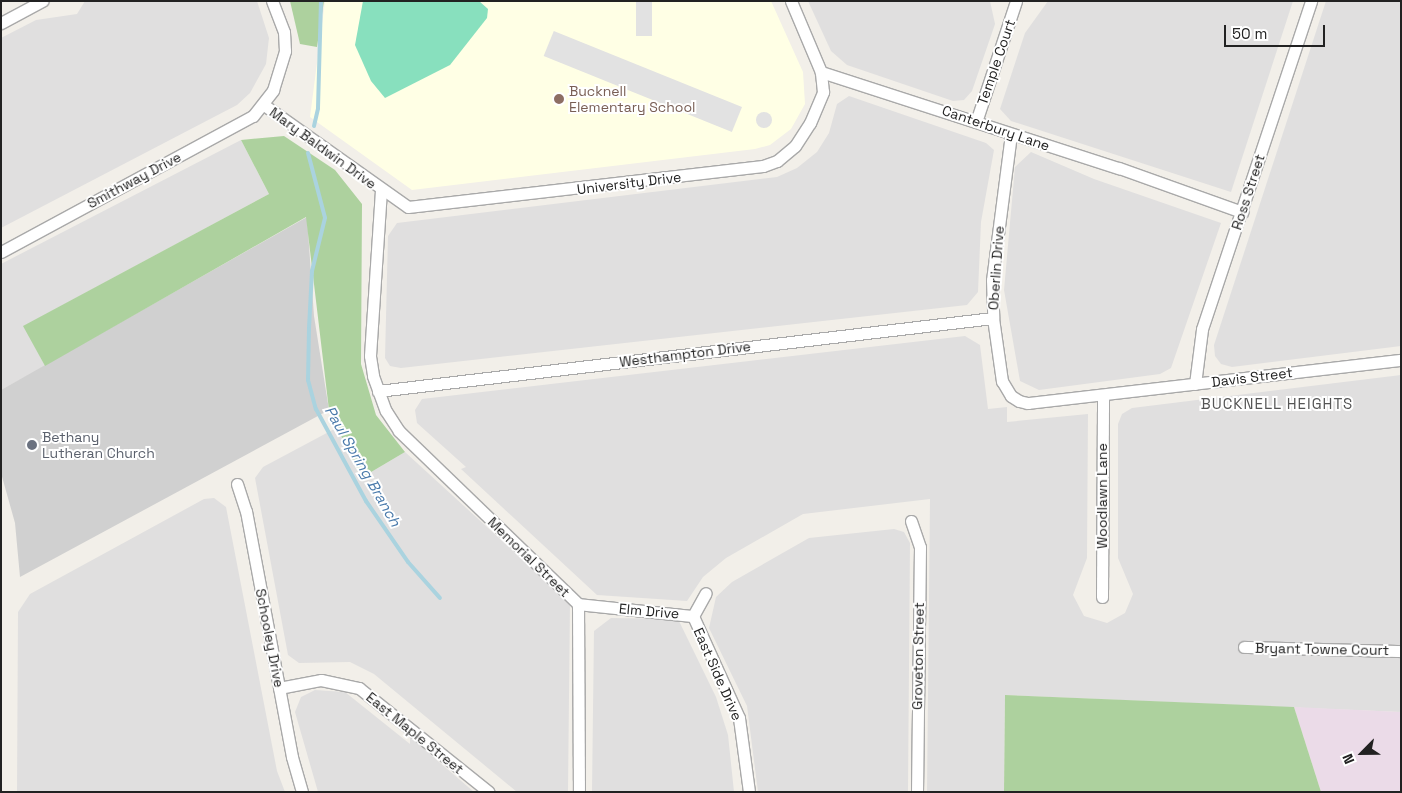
<!DOCTYPE html>
<style>
body{margin:0}
#map{position:relative;width:1402px;height:793px;overflow:hidden;background:#f2efe9;font-family:"Space Grotesk",sans-serif}
div>[style]{position:absolute}
[style*='--x']{left:calc(var(--x)*1px);top:calc(var(--y)*1px);width:calc(var(--w)*1px);rotate:calc(var(--a)*1deg)}
.residential>*{inset:0;background:#e0dfdf}
.industrial>*{inset:0;background:#ebdbe8}
.education>*{inset:0;background:#ffffe5}
.religious>*{inset:0;background:#d0d0d0}
.forest>*{inset:0;background:#add19e}
.pitch>*{inset:0;background:#88e0be}
.parking>*{inset:0;background:#e2e2e2;transform-origin:0 0}
.round{border-radius:50%}
.stream>*{height:4px;margin:-2px;padding:0 2px;transform-origin:2px;border-radius:2px;background:#aad3df}
.roads{filter:drop-shadow(1px 0 #a9a9a9) drop-shadow(-1px 0 #a9a9a9) drop-shadow(0 1px #a9a9a9) drop-shadow(0 -1px #a9a9a9)}
.street>*{height:11px;margin:-5.5px;padding:0 5.5px;transform-origin:5.5px;border-radius:5.5px;background:#fff}
.dots>*{width:14px;height:14px;translate:-50% -50%;box-sizing:border-box;border:2px solid #fff;border-radius:50%}
span{translate:-50% -50%;white-space:nowrap;text-align:center;line-height:1.15;-webkit-text-stroke:4px #fff;paint-order:stroke}
.street-label{font-size:14px;color:#222}
.education-label{font-size:14px;color:#785e54}
.left{translate:0 -50%;text-align:left}
.worship-label{font-size:14px;color:#5b616d}
.neighbourhood-label{font-size:15px;color:#555;letter-spacing:1px}
.water-label{font-size:15px;color:#4a7aab;font-style:italic}
.frame{position:absolute;inset:0;border:2px solid #222;pointer-events:none}
.north{position:absolute;left:1337px;top:728px;width:50px;height:50px;-webkit-text-stroke:4px #fff;paint-order:stroke;rotate:247deg;font-size:14px;font-weight:700;line-height:20px;text-align:center;color:#222}
.north::after{content:'';display:block;margin:auto;width:18px;height:22px;background:#222;clip-path:polygon(50% 0,100% 100%,50% 72%,0 100%)}
.scale{position:absolute;left:1224px;top:25px;width:101px;height:22px;box-sizing:border-box;border:2px solid #222;border-top:0;padding-left:6px;font-size:15px;line-height:18px;white-space:nowrap;color:#222;-webkit-text-stroke:4px #fff;paint-order:stroke}
</style>
<div id="map">
<div class="residential">
<div style="clip-path:polygon(85px 1px,257px 1px,269px 38px,266px 64px,250px 93px,237px 105px,1px 228px,1px 38px,36px 20px,77px 14px)"></div>
<div style="clip-path:polygon(808px 1px,990px 1px,995px 24px,972px 91px,964px 100px,953px 101px,847px 65px,831px 51px)"></div>
<div style="clip-path:polygon(1048px 1px,1293px 1px,1231px 192px,1011px 121px,1000px 109px,1025px 33px)"></div>
<div style="clip-path:polygon(1326px 1px,1401px 1px,1401px 346px,1232px 367px,1221px 364px,1215px 356px,1214px 345px)"></div>
<div style="clip-path:polygon(849px 96px,986px 143px,994px 150px,981px 222px,978px 292px,967px 305px,401px 368px,390px 366px,385px 358px,388px 236px,397px 223px,777px 177px,797px 168px,817px 152px,829px 133px,837px 104px)"></div>
<div style="clip-path:polygon(241px 140px,269px 194px,24px 326px,45px 366px,1px 390px,1px 264px)"></div>
<div style="clip-path:polygon(1031px 152px,1094px 179px,1221px 223px,1171px 368px,1160px 374px,1039px 390px,1020px 381px,1004px 290px,1015px 167px)"></div>
<div style="clip-path:polygon(965px 336px,980px 345px,988px 409px,1007px 407px,1007px 422px,1088px 414px,1087px 558px,1073px 595px,1084px 616px,1107px 623px,1125px 613px,1133px 594px,1118px 558px,1118px 424px,1122px 414px,1132px 408px,1401px 375px,1401px 712px,1005px 695px,1004px 792px,927px 792px,930px 499px,803px 514px,726px 558px,703px 577px,687px 601px,597px 595px,461px 469px,466px 467px,417px 423px,415px 410px,422px 399px)"></div>
<div style="clip-path:polygon(338px 427px,361px 478px,405px 452px,570px 603px,568px 792px,517px 792px,374px 674px,350px 662px,299px 663px,288px 655px,255px 478px,263px 467px)"></div>
<div style="clip-path:polygon(214px 498px,226px 507px,277px 771px,285px 792px,17px 792px,18px 612px,30px 594px,204px 499px)"></div>
<div style="clip-path:polygon(894px 529px,904px 532px,910px 543px,908px 792px,758px 792px,747px 706px,709px 628px,716px 597px,732px 582px,809px 538px)"></div>
<div style="clip-path:polygon(611px 618px,678px 619px,716px 697px,728px 735px,734px 792px,592px 792px,594px 631px)"></div>
<div style="clip-path:polygon(315px 690px,345px 692px,410px 744px,410px 737px,474px 792px,318px 792px,295px 712px,301px 697px)"></div>
</div>
<div class="industrial">
<div style="clip-path:polygon(1294px 707px,1401px 712px,1401px 792px,1321px 792px)"></div>
</div>
<div class="education">
<div style="clip-path:polygon(325px 1px,771px 1px,803px 72px,805px 104px,791px 129px,770px 145px,755px 149px,412px 190px,310px 117px)"></div>
</div>
<div class="religious">
<div style="clip-path:polygon(307px 217px,314px 316px,329px 410px,20px 577px,15px 523px,1px 473px,1px 390px)"></div>
</div>
<div class="forest">
<div style="clip-path:polygon(290px 1px,324px 1px,317px 47px,300px 44px)"></div>
<div style="clip-path:polygon(284px 136px,335px 170px,362px 204px,361px 364px,376px 415px,405px 452px,361px 478px,329px 410px,306px 217px,45px 366px,23px 326px,269px 194px,241px 140px)"></div>
<div style="clip-path:polygon(1005px 695px,1294px 707px,1321px 792px,1004px 792px)"></div>
</div>
<div class="pitch">
<div style="clip-path:polygon(363px 1px,479px 1px,488px 9px,487px 18px,450px 65px,385px 98px,371px 81px,355px 45px)"></div>
</div>
<div class="parking">
<div style="left:636px;top:1px;width:16px;height:35px"></div>
<div style="left:742px;top:107px;width:27px;height:203px;rotate:112deg"></div>
<div class="round" style="left:756px;top:112px;width:16px;height:16px"></div>
</div>
<div class="stream">
<div style="--x:314;--y:126;--w:18;--a:-77"></div>
<div style="--x:318;--y:108;--w:107;--a:-88.4"></div>
<div style="--x:308;--y:153;--w:67;--a:75.3"></div>
<div style="--x:325;--y:218;--w:55;--a:103.8"></div>
<div style="--x:312;--y:271;--w:58;--a:93"></div>
<div style="--x:309;--y:329;--w:51;--a:91.1"></div>
<div style="--x:308;--y:380;--w:30;--a:75"></div>
<div style="--x:316;--y:409;--w:105;--a:61.5"></div>
<div style="--x:366;--y:501;--w:74;--a:55.5"></div>
<div style="--x:408;--y:562;--w:48;--a:48.4"></div>
</div>
<div class="roads">
<div class="street">
<div style="--x:1;--y:23;--w:47;--a:-28.2"></div>
<div style="--x:821;--y:72;--w:313;--a:17.9"></div>
<div style="--x:1119;--y:168;--w:131;--a:19.7"></div>
<div style="--x:264;--y:105;--w:176;--a:35.3"></div>
<div style="--x:408;--y:207;--w:357;--a:-6.6"></div>
<div style="--x:763;--y:166;--w:15;--a:-20"></div>
<div style="--x:777;--y:161;--w:23;--a:-40"></div>
<div style="--x:795;--y:146;--w:27;--a:-57"></div>
<div style="--x:810;--y:123;--w:34;--a:-67"></div>
<div style="--x:823;--y:92;--w:20;--a:-96"></div>
<div style="--x:821;--y:72;--w:77;--a:-112.9"></div>
<div style="--x:976;--y:122;--w:127;--a:-71.7"></div>
<div style="--x:1011;--y:134;--w:147;--a:97.4"></div>
<div style="--x:992;--y:280;--w:38;--a:88"></div>
<div style="--x:993;--y:318;--w:64;--a:81.9"></div>
<div style="--x:1002;--y:381;--w:17;--a:59"></div>
<div style="--x:1011;--y:396;--w:9;--a:32"></div>
<div style="--x:1019;--y:401;--w:9;--a:13"></div>
<div style="--x:1028;--y:403;--w:375;--a:-6.6"></div>
<div style="--x:381;--y:190;--w:166;--a:93.8"></div>
<div style="--x:370;--y:356;--w:20;--a:81"></div>
<div style="--x:373;--y:376;--w:37;--a:70"></div>
<div style="--x:386;--y:411;--w:24;--a:57"></div>
<div style="--x:399;--y:431;--w:249;--a:44"></div>
<div style="--x:578;--y:604;--w:188;--a:89.7"></div>
<div style="--x:1;--y:252;--w:286;--a:-28.4"></div>
<div style="--x:253;--y:116;--w:33;--a:-52"></div>
<div style="--x:273;--y:90;--w:41;--a:-72.9"></div>
<div style="--x:285;--y:51;--w:19;--a:-93"></div>
<div style="--x:284;--y:32;--w:33;--a:-111"></div>
<div style="--x:1195;--y:384;--w:55;--a:-82.7"></div>
<div style="--x:1202;--y:329;--w:346;--a:-71.6"></div>
<div style="--x:378;--y:391;--w:619;--a:-6.77"></div>
<div style="--x:237;--y:484;--w:28;--a:72"></div>
<div style="--x:246;--y:511;--w:250;--a:79.4"></div>
<div style="--x:292;--y:757;--w:36;--a:74"></div>
<div style="--x:911;--y:521;--w:28;--a:71"></div>
<div style="--x:920;--y:547;--w:245;--a:90.7"></div>
<div style="--x:1102;--y:597;--w:202;--a:-89.7"></div>
<div style="--x:578;--y:604;--w:116;--a:6"></div>
<div style="--x:693;--y:616;--w:112;--a:65.7"></div>
<div style="--x:739;--y:718;--w:75;--a:82.3"></div>
<div style="--x:693;--y:616;--w:26;--a:-61"></div>
<div style="--x:1244;--y:647;--w:157;--a:1.5"></div>
<div style="--x:279;--y:688;--w:43;--a:-10.8"></div>
<div style="--x:321;--y:680;--w:39;--a:12"></div>
<div style="--x:359;--y:688;--w:166;--a:38.7"></div>
</div>
</div>
<div class="dots">
<div style="left:559px;top:99px;background:#8d6e63"></div>
<div style="left:32px;top:445px;background:#6b7280"></div>
</div>
<div class="street-label">
<span style="left:996px;top:62px;rotate:-71deg">Temple Court</span>
<span style="left:996px;top:128px;rotate:19deg">Canterbury Lane</span>
<span style="left:323px;top:148px;rotate:36deg">Mary Baldwin Drive</span>
<span style="left:134px;top:180px;rotate:-28deg">Smithway Drive</span>
<span style="left:629px;top:183px;rotate:-7deg">University Drive</span>
<span style="left:1248px;top:192px;rotate:-72deg">Ross Street</span>
<span style="left:996px;top:268px;rotate:-86deg">Oberlin Drive</span>
<span style="left:685px;top:354px;rotate:-7deg">Westhampton Drive</span>
<span style="left:1252px;top:377px;rotate:-7deg">Davis Street</span>
<span style="left:1102px;top:496px;rotate:-90deg">Woodlawn Lane</span>
<span style="left:529px;top:557px;rotate:44deg">Memorial Street</span>
<span style="left:649px;top:611px;rotate:5deg">Elm Drive</span>
<span style="left:270px;top:638px;rotate:79deg">Schooley Drive</span>
<span style="left:1322px;top:649px;rotate:1deg">Bryant Towne Court</span>
<span style="left:918px;top:656px;rotate:-89deg">Groveton Street</span>
<span style="left:718px;top:674px;rotate:66deg">East Side Drive</span>
<span style="left:415px;top:733px;rotate:39deg">East Maple Street</span>
</div>
<div class="education-label">
<span class="left" style="left:569px;top:99px">Bucknell<br>Elementary School</span>
</div>
<div class="worship-label">
<span class="left" style="left:42px;top:445px">Bethany<br>Lutheran Church</span>
</div>
<div class="neighbourhood-label">
<span style="left:1277px;top:404px">BUCKNELL HEIGHTS</span>
</div>
<div class="water-label">
<span style="left:363px;top:466px;rotate:60deg">Paul Spring Branch</span>
</div>
<div class="frame"></div>
<div class="north">N</div>
<div class="scale">50 m</div>
</div>
